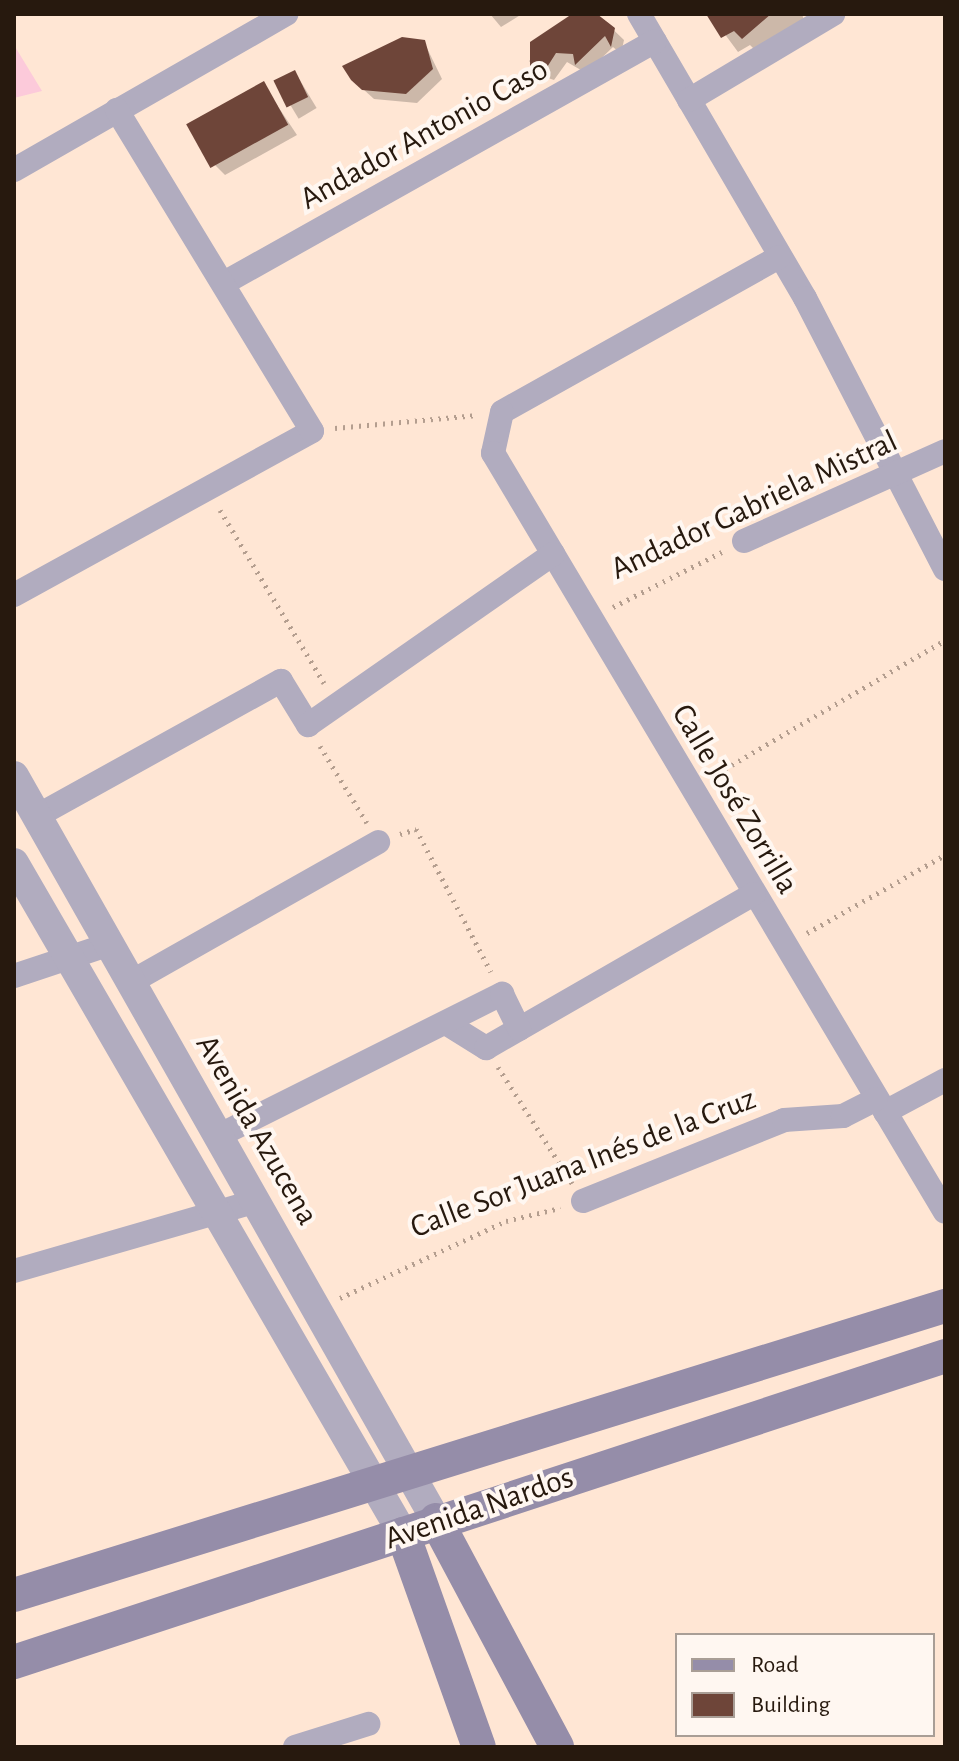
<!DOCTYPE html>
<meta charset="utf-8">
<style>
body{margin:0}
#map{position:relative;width:959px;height:1761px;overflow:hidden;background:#ffe6d4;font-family:"Alegreya Sans",sans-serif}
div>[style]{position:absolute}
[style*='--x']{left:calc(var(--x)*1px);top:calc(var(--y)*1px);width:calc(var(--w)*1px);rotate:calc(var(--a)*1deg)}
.green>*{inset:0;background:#fccada}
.shadow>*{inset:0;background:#0003;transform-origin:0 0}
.building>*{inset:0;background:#6e4539;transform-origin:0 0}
.path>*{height:5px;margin-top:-2.5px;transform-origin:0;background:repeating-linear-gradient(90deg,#b49e8f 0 2px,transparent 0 8px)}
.minor>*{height:24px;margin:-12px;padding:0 12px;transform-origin:12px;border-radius:12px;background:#b1acbf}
.tertiary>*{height:30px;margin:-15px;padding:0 15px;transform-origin:15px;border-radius:15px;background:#b1acbf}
.secondary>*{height:34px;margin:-17px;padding:0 17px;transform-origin:17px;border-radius:17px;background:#958da9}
span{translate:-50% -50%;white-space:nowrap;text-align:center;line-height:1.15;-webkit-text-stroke:8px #fff7f1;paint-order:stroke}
.street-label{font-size:32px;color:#27190e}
.frame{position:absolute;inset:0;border:16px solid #27190e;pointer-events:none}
.legend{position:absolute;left:675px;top:1633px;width:260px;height:104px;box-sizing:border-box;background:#fff7f1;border:2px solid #a99e96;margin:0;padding:10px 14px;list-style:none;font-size:24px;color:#27190e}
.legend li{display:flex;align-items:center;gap:16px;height:40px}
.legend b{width:40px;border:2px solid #a99e96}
</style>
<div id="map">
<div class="green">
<div style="clip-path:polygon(14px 45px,42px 91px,14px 98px)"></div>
</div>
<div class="shadow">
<div style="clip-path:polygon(490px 14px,522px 14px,501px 27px)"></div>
<div style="clip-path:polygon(577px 14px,597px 14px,624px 40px,621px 54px,613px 47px,586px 73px,567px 62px,554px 80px,542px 76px,529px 61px)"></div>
<div style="clip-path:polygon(710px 14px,802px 14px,804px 20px,758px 53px,750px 45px,738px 52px)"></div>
<div style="clip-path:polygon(424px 42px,442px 79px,417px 103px,374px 99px,363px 89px)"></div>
<div style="left:295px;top:72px;width:42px;height:21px;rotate:59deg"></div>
<div style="clip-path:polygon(263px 84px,297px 135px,225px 175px,215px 165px)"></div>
</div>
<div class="building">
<div style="clip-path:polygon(572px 14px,597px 14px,615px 28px,611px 47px,605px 36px,575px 65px,573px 54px,556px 53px,544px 72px,540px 61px,530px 68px,530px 42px)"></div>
<div style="clip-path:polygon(706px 14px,771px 14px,742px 39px,734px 31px,721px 38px)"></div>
<div style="clip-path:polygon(402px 37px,425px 40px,433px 69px,406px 94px,362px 90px,351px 80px,342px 66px)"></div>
<div style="left:295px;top:70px;width:30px;height:24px;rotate:64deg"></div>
<div style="left:264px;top:81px;width:50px;height:89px;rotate:61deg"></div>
</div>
<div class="path">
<div style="--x:335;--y:428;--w:143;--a:-5.2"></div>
<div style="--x:220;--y:510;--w:202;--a:59"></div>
<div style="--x:613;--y:607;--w:122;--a:-26.8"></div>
<div style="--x:320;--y:746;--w:90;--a:58.6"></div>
<div style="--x:711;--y:777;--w:271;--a:-30.3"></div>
<div style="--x:400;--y:834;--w:17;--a:-17"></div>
<div style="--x:416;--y:829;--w:161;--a:62.3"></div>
<div style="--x:807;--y:933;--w:159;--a:-29.5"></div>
<div style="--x:498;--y:1067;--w:138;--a:57.5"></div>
<div style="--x:340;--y:1298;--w:183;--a:-24.9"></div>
<div style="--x:506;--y:1221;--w:56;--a:-13.5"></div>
</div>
<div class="minor">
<div style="--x:639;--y:14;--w:329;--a:59.7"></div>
<div style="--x:805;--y:298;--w:305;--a:62.7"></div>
<div style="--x:689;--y:100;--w:168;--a:-30.8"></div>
<div style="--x:14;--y:170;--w:314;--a:-29.8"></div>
<div style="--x:779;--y:257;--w:317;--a:150.8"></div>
<div style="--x:502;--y:412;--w:42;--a:102.4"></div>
<div style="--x:493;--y:453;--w:883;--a:59.23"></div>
<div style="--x:224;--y:283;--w:494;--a:-29.3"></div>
<div style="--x:744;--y:541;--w:220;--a:-24.1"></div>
<div style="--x:14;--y:595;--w:340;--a:-28.8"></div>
<div style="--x:312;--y:431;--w:376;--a:-121.3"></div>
<div style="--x:37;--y:816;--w:279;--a:-29"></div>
<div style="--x:281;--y:681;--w:52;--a:58.5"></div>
<div style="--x:308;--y:725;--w:299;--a:-34.9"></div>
<div style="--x:14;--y:976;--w:101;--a:-18.4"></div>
<div style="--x:131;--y:982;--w:284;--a:-29.5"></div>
<div style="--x:449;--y:1025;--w:44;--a:31.9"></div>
<div style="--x:486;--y:1048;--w:309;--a:-29.9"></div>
<div style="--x:885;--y:1112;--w:68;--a:-28.1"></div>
<div style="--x:218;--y:1136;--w:318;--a:-26.6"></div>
<div style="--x:502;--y:994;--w:39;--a:64"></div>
<div style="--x:583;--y:1201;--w:217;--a:-21.9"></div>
<div style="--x:784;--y:1120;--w:59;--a:-3.9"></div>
<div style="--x:843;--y:1116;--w:37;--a:-27"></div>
<div style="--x:14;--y:1271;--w:252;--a:-16.1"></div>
<div style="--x:295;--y:1747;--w:77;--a:-17.5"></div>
</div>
<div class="tertiary">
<div style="--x:14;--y:776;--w:855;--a:60.44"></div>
<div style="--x:14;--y:863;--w:776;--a:59.9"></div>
</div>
<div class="secondary">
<div style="--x:436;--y:1520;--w:257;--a:61.9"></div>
<div style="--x:403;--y:1534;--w:226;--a:70.4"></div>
<div style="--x:14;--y:1595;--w:975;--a:-17.25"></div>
<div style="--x:14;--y:1662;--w:980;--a:-18.19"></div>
</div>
<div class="street-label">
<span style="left:424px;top:134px;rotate:-29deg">Andador Antonio Caso</span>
<span style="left:754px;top:505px;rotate:-25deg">Andador Gabriela Mistral</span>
<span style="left:735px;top:799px;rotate:59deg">Calle José Zorrilla</span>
<span style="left:257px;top:1130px;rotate:60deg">Avenida Azucena</span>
<span style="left:583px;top:1163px;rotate:-21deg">Calle Sor Juana Inés de la Cruz</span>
<span style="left:479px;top:1508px;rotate:-19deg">Avenida Nardos</span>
</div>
<div class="frame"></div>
<ul class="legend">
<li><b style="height:10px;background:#958da9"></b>Road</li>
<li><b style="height:22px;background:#6e4539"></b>Building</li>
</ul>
</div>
